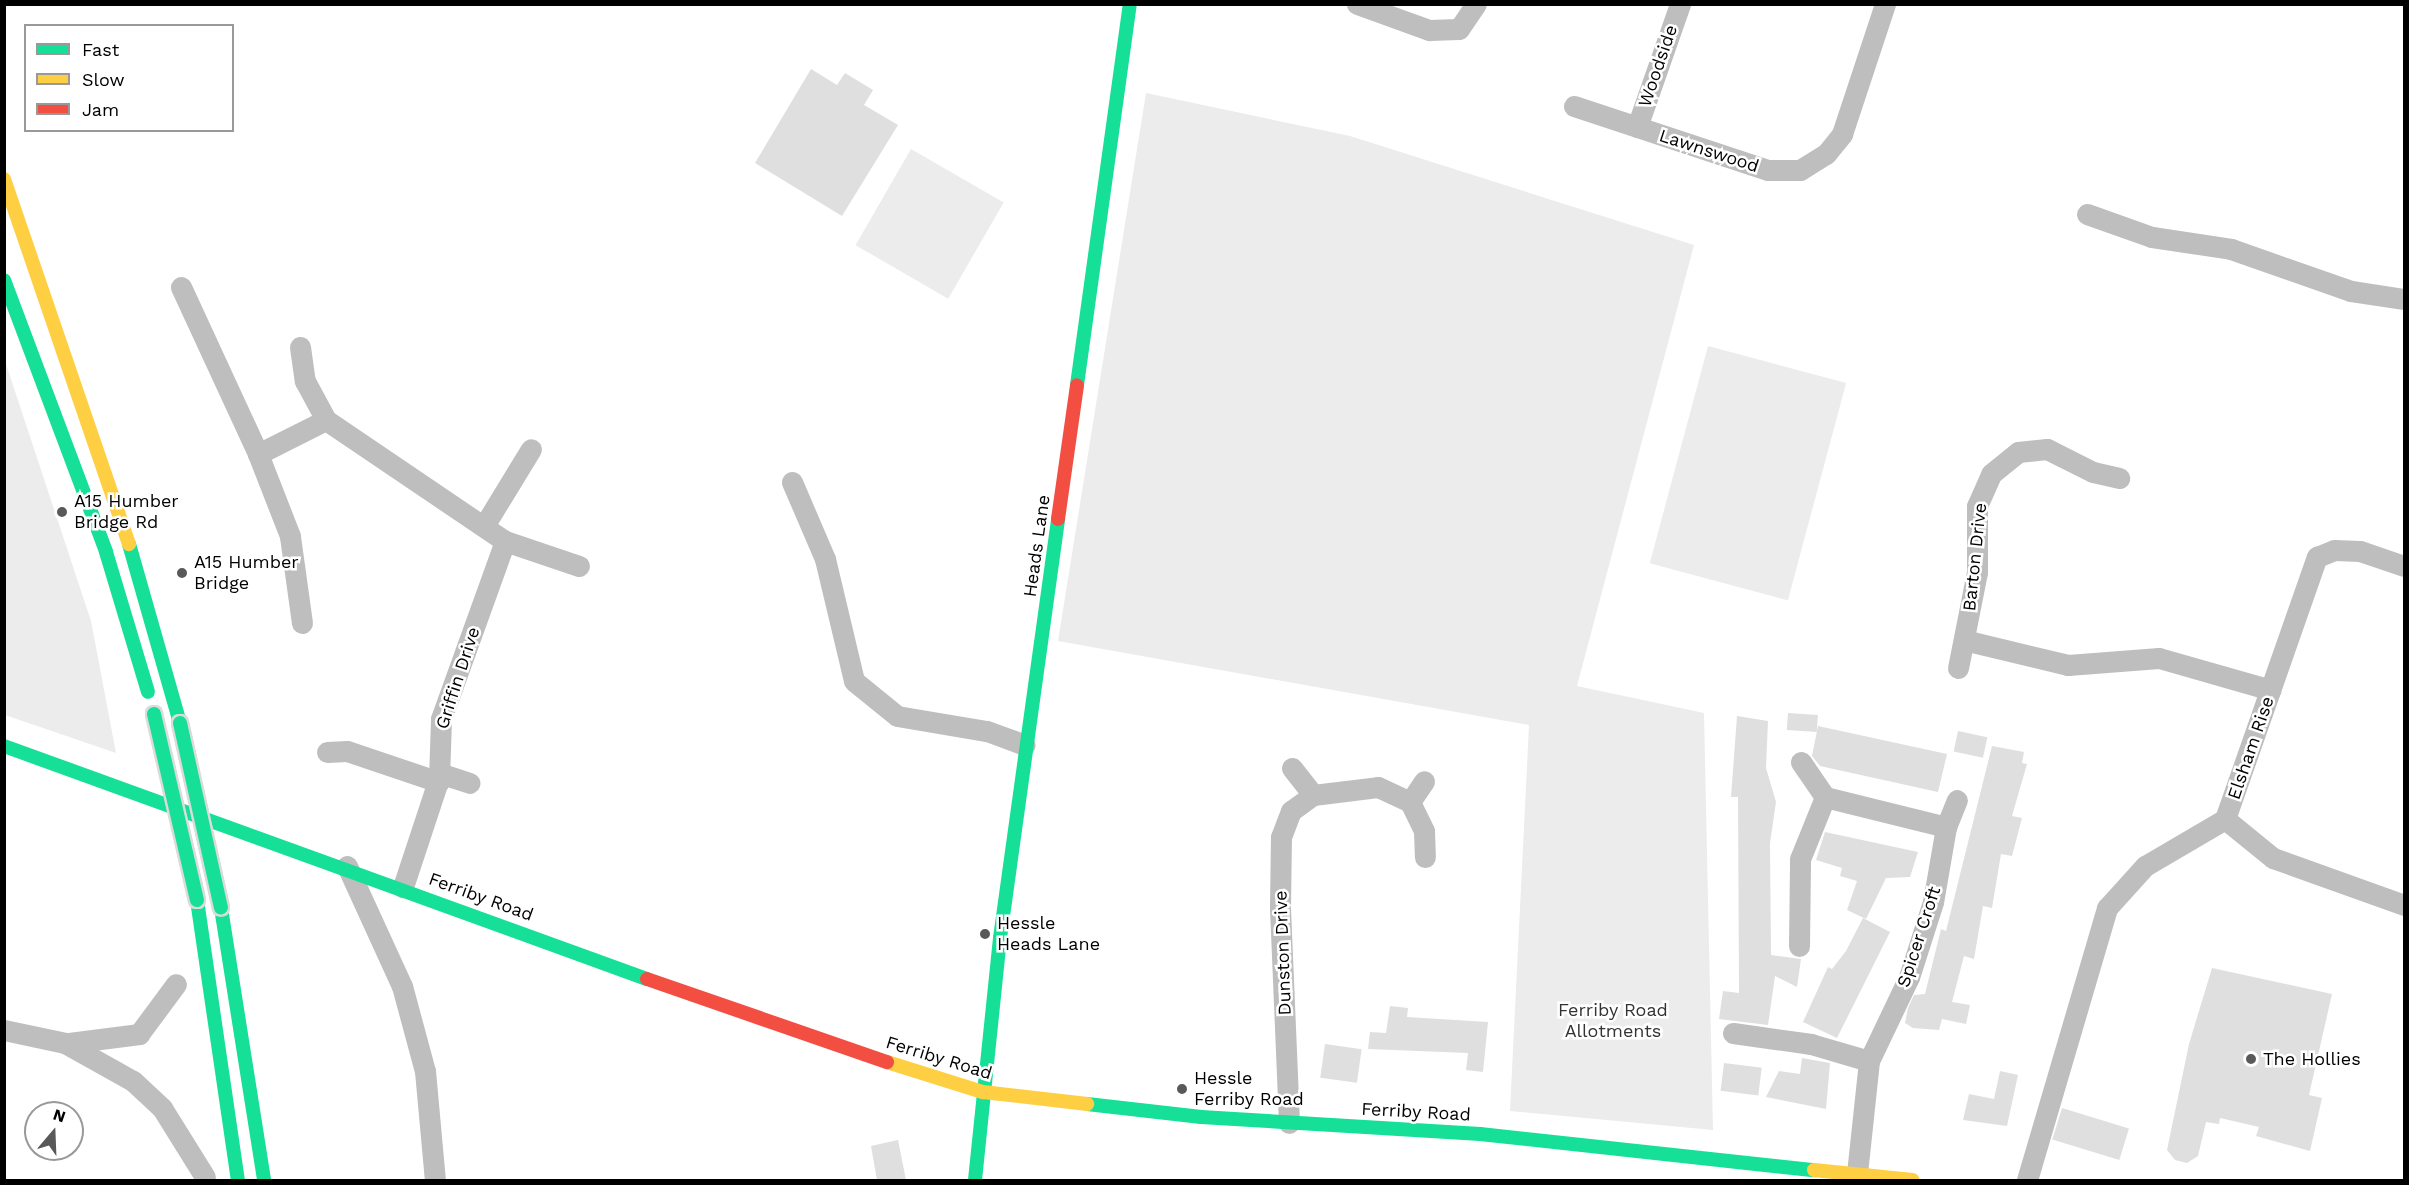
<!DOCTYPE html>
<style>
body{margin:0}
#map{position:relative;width:2409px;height:1185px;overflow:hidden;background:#fff;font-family:"Work Sans",sans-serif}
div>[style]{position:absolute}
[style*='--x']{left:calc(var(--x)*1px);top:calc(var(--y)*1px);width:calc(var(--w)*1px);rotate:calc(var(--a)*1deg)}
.green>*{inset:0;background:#ececec;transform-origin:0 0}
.building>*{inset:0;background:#dfdfdf;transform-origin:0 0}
.street>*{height:21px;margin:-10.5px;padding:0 10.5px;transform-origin:10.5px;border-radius:10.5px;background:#bebebe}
.fast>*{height:14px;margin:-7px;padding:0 7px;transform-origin:7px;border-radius:7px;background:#16e098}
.slow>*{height:14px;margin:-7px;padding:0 7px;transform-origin:7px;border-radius:7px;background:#ffcf43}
.jam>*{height:14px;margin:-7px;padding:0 7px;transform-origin:7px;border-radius:7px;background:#f24e42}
.bridges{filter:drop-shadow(2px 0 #dbdbdb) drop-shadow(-2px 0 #dbdbdb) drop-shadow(0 2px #dbdbdb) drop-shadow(0 -2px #dbdbdb)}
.fast-bridge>*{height:14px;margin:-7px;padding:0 7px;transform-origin:7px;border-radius:7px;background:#16e098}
.dots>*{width:16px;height:16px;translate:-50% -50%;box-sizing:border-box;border:3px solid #fff;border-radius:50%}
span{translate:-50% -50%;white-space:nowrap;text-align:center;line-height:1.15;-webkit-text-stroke:5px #fff;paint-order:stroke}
.street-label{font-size:18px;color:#000}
.poi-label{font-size:18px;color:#000}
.left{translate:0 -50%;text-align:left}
.park-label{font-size:18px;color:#333}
.frame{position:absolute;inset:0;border:6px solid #000;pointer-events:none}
.legend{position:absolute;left:24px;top:24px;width:210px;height:108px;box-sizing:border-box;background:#fff;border:2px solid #999;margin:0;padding:8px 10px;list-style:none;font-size:18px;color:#000}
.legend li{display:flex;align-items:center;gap:12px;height:30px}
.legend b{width:30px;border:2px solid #999}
.north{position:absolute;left:24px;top:1101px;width:60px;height:60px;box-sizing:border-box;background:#fff;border:2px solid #999;border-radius:50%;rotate:19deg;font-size:16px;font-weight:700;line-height:24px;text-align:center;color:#000}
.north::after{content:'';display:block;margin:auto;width:21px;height:27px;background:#595959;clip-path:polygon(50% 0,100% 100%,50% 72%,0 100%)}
</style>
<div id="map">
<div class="green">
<div style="clip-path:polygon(1146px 93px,1350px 136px,1694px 245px,1577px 686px,1704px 713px,1713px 1130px,1510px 1111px,1529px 725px,1058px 641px)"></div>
<div style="left:911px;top:149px;width:107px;height:111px;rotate:30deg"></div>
<div style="left:1708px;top:346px;width:143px;height:225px;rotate:15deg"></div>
<div style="clip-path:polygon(4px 358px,91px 621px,116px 753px,5px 715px)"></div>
</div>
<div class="building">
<div style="clip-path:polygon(811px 69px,837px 85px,845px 73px,873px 90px,864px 105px,898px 125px,842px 216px,755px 163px)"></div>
<div style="left:1788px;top:713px;width:30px;height:17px;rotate:4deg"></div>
<div style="clip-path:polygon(1737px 716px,1768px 721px,1766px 768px,1776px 802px,1770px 843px,1771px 955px,1801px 959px,1797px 987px,1775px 976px,1768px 1025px,1719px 1019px,1723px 991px,1739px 993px,1738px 797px,1731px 797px)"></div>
<div style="clip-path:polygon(1818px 726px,1947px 754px,1938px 792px,1820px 766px,1812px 756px)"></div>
<div style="left:1958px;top:731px;width:30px;height:21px;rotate:12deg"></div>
<div style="clip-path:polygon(1992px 746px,2024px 752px,2022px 763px,2027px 764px,2012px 816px,2022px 818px,2012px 856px,2001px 854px,1992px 908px,1983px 906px,1974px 959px,1964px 956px,1952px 1002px,1970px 1005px,1966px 1024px,1942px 1019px,1939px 1030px,1913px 1028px,1905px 1023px,1908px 1008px,1914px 995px,1925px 994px,1941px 929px,1946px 931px)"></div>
<div style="clip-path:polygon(1825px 832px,1918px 852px,1910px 877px,1886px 878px,1866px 919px,1847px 910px,1857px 881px,1840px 876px,1842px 868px,1816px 860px)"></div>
<div style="clip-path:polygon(1863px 918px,1890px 932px,1837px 1038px,1803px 1022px,1828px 967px,1832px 969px,1846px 951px)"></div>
<div style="clip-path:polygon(2212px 968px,2332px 994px,2309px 1095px,2322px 1098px,2310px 1151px,2256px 1136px,2259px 1127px,2220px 1118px,2219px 1124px,2206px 1122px,2198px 1156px,2187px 1163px,2175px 1160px,2167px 1150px,2189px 1044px)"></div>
<div style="clip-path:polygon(1390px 1006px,1408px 1008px,1407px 1017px,1488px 1022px,1483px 1072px,1466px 1070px,1468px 1053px,1368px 1049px,1370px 1032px,1386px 1033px)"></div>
<div style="left:1325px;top:1044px;width:37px;height:34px;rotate:8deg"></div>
<div style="clip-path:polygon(1802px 1058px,1830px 1063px,1826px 1109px,1766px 1097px,1779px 1071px,1800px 1074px)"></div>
<div style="left:1724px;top:1063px;width:38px;height:28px;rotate:7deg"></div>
<div style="clip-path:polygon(2000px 1071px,2018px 1075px,2007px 1126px,1963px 1120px,1969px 1094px,1994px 1099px)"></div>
<div style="left:2062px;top:1108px;width:70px;height:33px;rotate:17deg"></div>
<div style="clip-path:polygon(898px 1140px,906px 1180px,877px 1180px,871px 1146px)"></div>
</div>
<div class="street">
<div style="--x:1357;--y:4;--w:77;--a:19.9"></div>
<div style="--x:1429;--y:30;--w:30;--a:-2"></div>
<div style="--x:1459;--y:29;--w:30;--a:-56"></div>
<div style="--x:1574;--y:106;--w:204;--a:18.3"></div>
<div style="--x:1768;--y:170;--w:32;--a:0"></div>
<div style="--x:1800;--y:170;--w:31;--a:-32"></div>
<div style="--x:1826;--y:154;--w:26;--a:-51"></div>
<div style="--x:1842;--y:134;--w:137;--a:-71.7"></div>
<div style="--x:1637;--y:127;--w:130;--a:-70.7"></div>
<div style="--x:2087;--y:214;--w:69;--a:19.5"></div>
<div style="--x:2152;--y:237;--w:80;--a:8.6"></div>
<div style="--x:2231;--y:249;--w:127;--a:19.3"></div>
<div style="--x:2351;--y:291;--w:54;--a:8.6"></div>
<div style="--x:181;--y:287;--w:184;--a:65.2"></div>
<div style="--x:300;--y:347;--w:34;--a:82"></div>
<div style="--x:305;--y:381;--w:44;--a:61.7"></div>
<div style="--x:792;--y:482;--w:84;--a:66.8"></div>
<div style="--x:825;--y:559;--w:125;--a:76.6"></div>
<div style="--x:854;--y:681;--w:55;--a:39.1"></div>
<div style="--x:897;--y:716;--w:91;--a:9.5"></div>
<div style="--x:987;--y:731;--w:40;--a:20.2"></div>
<div style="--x:484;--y:526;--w:90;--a:-58.6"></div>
<div style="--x:505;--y:541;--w:78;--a:18.7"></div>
<div style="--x:302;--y:623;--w:88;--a:-97.9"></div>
<div style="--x:290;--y:536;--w:88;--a:-111.3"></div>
<div style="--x:258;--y:454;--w:76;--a:-26.6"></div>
<div style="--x:326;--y:420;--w:216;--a:34.1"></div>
<div style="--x:505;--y:541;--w:189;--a:109.8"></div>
<div style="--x:441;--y:719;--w:59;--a:91.9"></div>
<div style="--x:439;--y:778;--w:115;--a:108.3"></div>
<div style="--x:1964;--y:640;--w:107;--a:13.5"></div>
<div style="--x:2068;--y:665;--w:91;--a:-4.4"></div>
<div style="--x:2159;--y:658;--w:116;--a:15.9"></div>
<div style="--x:1958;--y:668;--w:98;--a:-78.8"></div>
<div style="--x:1977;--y:572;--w:66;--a:-90"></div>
<div style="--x:1977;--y:506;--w:35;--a:-66"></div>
<div style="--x:1991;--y:474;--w:35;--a:-39"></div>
<div style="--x:2018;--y:452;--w:29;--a:-6"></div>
<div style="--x:2047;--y:449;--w:51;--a:26.6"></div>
<div style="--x:2093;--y:472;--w:27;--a:13"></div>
<div style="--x:327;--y:752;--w:20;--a:-3"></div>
<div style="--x:347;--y:751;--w:97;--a:18.6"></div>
<div style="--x:1801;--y:762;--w:42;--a:55.6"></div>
<div style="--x:1292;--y:768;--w:34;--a:52"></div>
<div style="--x:439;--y:773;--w:32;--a:18"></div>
<div style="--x:1410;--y:802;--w:25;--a:-56"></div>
<div style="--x:2225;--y:819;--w:62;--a:39.1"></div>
<div style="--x:2273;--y:858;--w:139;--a:19.7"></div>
<div style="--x:1946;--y:827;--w:29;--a:-68"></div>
<div style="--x:347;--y:866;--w:132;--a:65.4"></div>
<div style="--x:402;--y:986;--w:88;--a:74.9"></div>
<div style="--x:425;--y:1071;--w:109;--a:84.8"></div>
<div style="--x:1799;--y:946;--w:87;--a:-89.3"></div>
<div style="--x:1800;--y:859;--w:67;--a:-68"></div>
<div style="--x:1825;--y:797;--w:125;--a:13.9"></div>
<div style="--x:1946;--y:827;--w:76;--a:99.8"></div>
<div style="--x:1933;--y:902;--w:79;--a:107.7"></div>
<div style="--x:1909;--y:977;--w:93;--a:115.5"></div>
<div style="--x:1869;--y:1061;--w:114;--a:96.1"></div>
<div style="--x:4;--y:1030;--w:62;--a:12"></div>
<div style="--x:65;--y:1043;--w:78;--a:29.2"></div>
<div style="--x:133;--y:1081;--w:40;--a:43"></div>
<div style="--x:162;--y:1108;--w:81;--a:58.1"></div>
<div style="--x:1733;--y:1033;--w:79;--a:8"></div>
<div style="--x:1811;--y:1044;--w:60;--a:16.3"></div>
<div style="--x:69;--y:1043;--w:71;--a:-7.3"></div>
<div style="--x:139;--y:1034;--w:62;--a:-53.5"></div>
<div style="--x:1289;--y:1123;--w:216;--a:-92.4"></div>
<div style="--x:1280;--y:907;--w:70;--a:-89.2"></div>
<div style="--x:1281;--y:837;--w:28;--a:-69"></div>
<div style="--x:1291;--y:811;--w:27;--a:-36"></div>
<div style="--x:1313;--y:795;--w:65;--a:-7"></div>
<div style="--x:1378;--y:787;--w:35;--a:25"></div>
<div style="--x:1410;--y:802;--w:32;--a:64"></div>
<div style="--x:1424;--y:831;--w:26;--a:88"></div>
<div style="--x:2027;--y:1180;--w:284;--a:-73.6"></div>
<div style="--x:2107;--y:908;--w:57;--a:-47.9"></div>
<div style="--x:2145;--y:866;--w:93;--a:-30.4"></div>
<div style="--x:2225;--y:819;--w:278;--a:-70.7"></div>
<div style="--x:2317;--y:557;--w:18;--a:-22"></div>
<div style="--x:2334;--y:550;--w:26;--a:2"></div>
<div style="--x:2360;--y:551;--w:46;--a:18.8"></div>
</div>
<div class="fast">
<div style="--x:4;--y:280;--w:290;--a:69.4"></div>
<div style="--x:106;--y:552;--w:146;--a:73.3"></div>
<div style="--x:1077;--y:385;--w:385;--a:-82.1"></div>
<div style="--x:129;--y:544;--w:186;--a:74.1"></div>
<div style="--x:4;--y:746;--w:684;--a:19.92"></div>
<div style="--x:197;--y:900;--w:283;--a:81.7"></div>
<div style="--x:221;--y:908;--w:275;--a:81"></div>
<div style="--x:1087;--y:1104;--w:115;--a:6.5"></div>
<div style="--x:1201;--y:1117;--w:280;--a:3.5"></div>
<div style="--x:1480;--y:1134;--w:336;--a:6.2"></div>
<div style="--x:975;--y:1180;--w:243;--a:-84.1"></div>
<div style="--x:1000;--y:938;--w:423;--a:-82.1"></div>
</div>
<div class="slow">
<div style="--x:4;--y:179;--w:386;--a:71.1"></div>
<div style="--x:887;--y:1062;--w:101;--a:17.4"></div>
<div style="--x:983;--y:1092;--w:105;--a:6.6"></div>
<div style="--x:1814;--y:1170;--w:99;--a:5.8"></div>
</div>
<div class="jam">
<div style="--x:1058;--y:519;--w:135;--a:-81.9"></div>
<div style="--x:647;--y:979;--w:254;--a:19.1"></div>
</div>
<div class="bridges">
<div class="fast-bridge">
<div style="--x:154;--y:714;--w:191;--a:77"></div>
<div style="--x:180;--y:723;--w:189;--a:77.5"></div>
</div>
</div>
<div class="dots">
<div style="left:62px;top:512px;background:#595959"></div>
<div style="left:182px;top:573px;background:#595959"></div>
<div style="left:985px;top:934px;background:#595959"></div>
<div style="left:2251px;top:1059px;background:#595959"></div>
<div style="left:1182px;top:1089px;background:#595959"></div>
</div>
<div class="street-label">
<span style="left:1658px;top:66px;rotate:-71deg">Woodside</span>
<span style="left:1709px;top:151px;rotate:18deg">Lawnswood</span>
<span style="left:1037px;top:546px;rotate:-82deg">Heads Lane</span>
<span style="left:1975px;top:557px;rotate:-84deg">Barton Drive</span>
<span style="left:458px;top:678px;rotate:-72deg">Griffin Drive</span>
<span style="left:2251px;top:748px;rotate:-71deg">Elsham Rise</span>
<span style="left:481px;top:897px;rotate:20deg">Ferriby Road</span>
<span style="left:1919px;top:937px;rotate:-72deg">Spicer Croft</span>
<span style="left:1283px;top:953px;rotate:-92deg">Dunston Drive</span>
<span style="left:939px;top:1058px;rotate:17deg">Ferriby Road</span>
<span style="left:1416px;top:1112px;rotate:3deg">Ferriby Road</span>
</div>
<div class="poi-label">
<span class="left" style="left:74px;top:512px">A15 Humber<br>Bridge Rd</span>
<span class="left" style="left:194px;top:573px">A15 Humber<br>Bridge</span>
<span class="left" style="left:997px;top:934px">Hessle<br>Heads Lane</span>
<span class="left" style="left:2263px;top:1059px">The Hollies</span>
<span class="left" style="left:1194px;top:1089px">Hessle<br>Ferriby Road</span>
</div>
<div class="park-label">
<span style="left:1613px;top:1021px">Ferriby Road<br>Allotments</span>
</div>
<div class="frame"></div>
<ul class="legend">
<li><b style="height:8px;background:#16e098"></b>Fast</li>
<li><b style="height:8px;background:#ffcf43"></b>Slow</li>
<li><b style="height:8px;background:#f24e42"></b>Jam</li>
</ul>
<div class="north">N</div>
</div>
